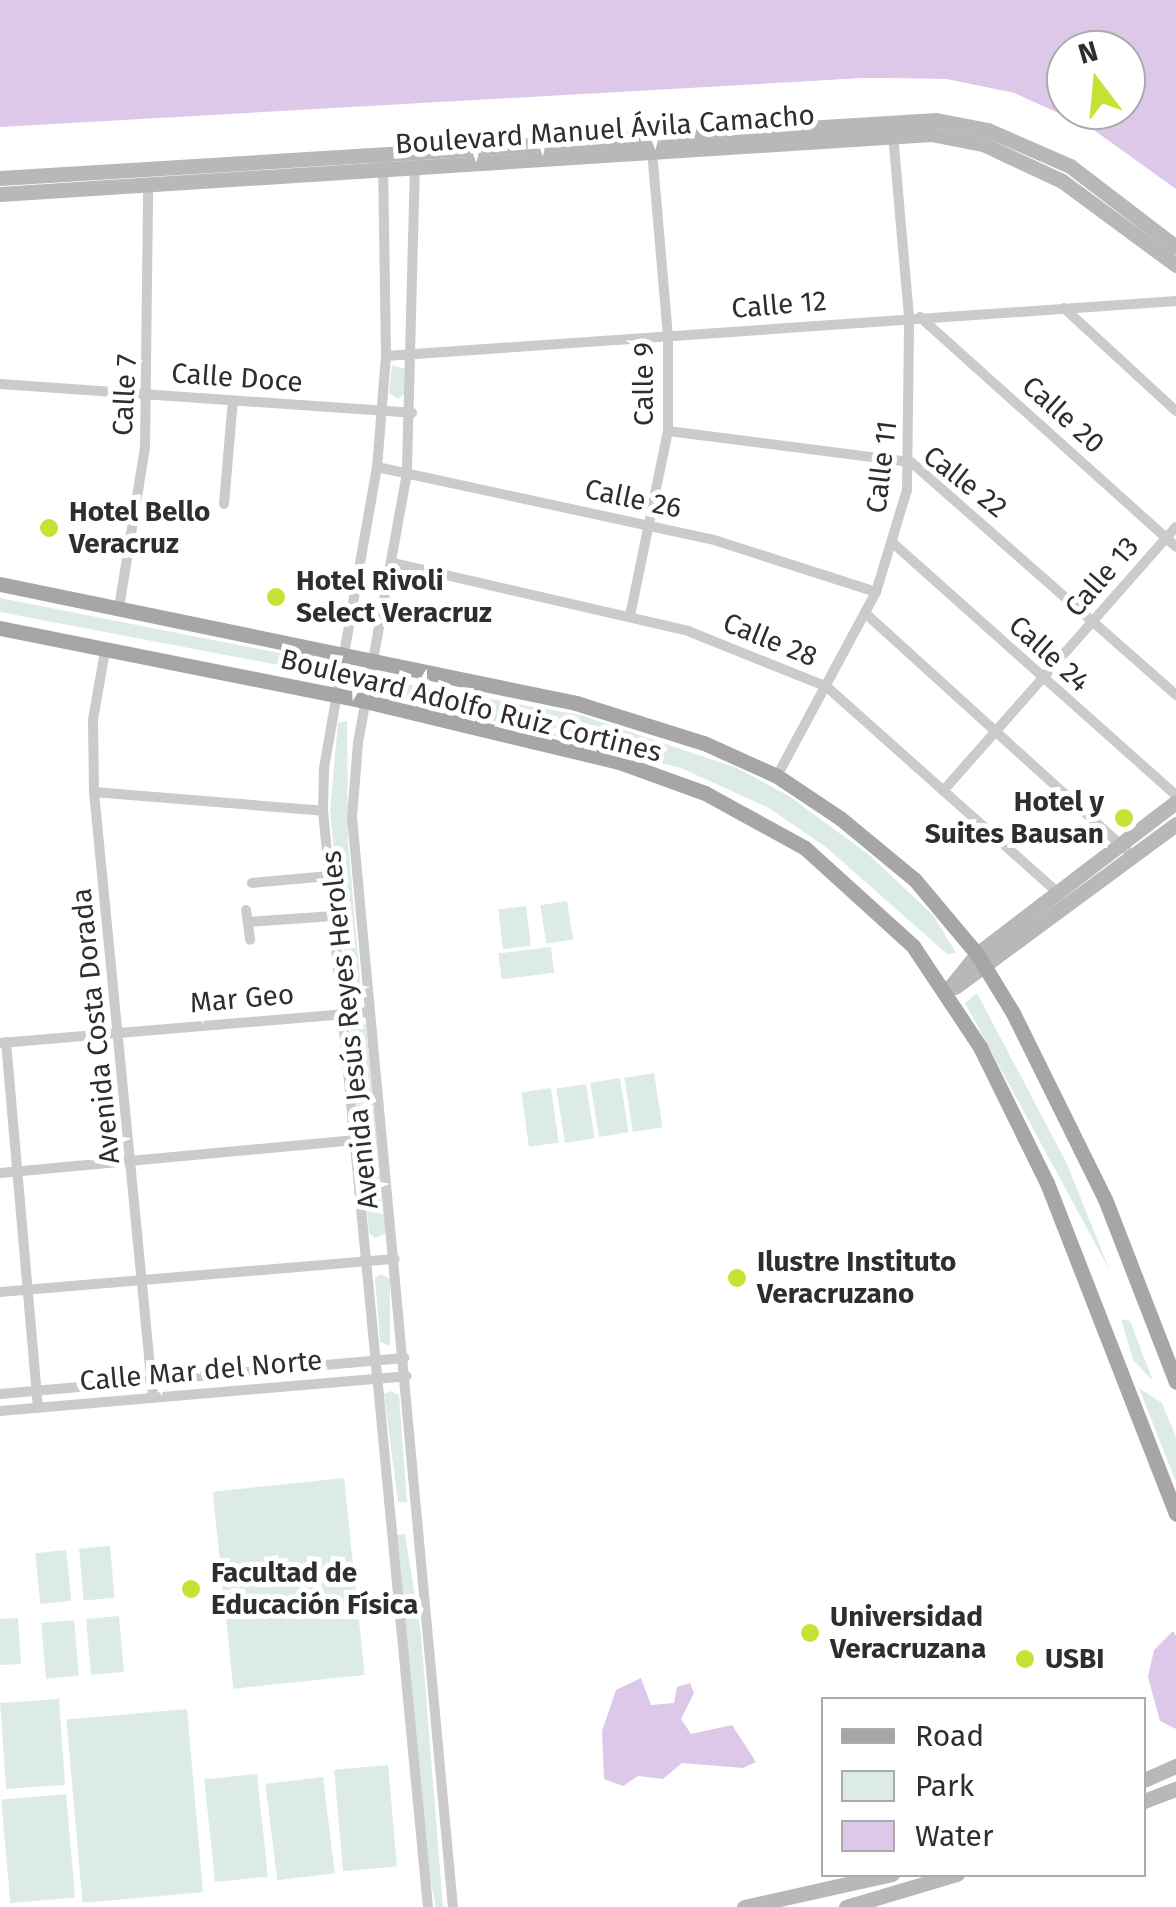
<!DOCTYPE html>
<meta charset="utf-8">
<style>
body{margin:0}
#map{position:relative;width:1176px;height:1907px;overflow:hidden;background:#fff;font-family:"Fira Sans",sans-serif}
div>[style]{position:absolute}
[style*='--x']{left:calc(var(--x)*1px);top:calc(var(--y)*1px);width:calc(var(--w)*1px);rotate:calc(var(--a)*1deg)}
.green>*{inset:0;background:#dcebe6;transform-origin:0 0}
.water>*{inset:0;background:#ddc8ea}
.pier>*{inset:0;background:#fff}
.street>*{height:10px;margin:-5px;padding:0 5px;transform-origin:5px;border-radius:5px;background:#cbcbcb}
.secondary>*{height:15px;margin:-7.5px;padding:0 7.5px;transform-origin:7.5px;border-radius:7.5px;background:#b8b8b8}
.primary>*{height:15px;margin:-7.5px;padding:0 7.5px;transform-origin:7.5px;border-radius:7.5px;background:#a6a6a6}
.dots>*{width:28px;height:28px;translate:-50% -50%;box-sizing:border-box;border:5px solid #fff;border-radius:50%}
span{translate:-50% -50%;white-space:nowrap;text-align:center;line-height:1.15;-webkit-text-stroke:10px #fff;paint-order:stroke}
.street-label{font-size:28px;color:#2e2e2e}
.poi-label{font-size:28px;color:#2e2e2e;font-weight:700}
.left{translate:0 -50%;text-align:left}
.right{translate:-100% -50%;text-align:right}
.legend{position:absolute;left:821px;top:1697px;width:325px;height:180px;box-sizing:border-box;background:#fff;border:2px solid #ababab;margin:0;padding:12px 18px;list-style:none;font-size:30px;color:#2e2e2e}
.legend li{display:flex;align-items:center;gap:20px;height:50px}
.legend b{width:50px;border:2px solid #ababab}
.north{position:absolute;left:1046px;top:30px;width:100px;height:100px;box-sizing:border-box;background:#fff;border:2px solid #ababab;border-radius:50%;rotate:344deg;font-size:28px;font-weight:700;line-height:40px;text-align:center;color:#2e2e2e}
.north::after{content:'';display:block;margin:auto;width:35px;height:45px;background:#c8e134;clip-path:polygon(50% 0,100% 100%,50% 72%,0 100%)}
</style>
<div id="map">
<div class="green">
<div style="clip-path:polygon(392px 365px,405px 369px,404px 394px,398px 399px,389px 393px)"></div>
<div style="clip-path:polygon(0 598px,325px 662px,321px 673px,0 612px)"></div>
<div style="clip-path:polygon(389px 681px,580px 715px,737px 768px,789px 796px,868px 854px,934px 916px,956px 953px,947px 954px,827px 848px,769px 808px,681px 768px,387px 694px)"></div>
<div style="clip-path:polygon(347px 721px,348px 842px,361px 991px,357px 998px,348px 991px,330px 811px,338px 723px)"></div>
<div style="left:567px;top:901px;width:39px;height:27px;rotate:81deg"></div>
<div style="left:526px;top:906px;width:40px;height:28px;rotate:83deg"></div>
<div style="left:551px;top:947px;width:26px;height:53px;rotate:83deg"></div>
<div style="clip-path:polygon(977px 993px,1067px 1164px,1110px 1271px,965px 1003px)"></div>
<div style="clip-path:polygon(359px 1018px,366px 1025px,386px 1233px,375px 1238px,369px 1233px,350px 1022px)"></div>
<div style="left:654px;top:1073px;width:55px;height:30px;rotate:81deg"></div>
<div style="left:620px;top:1078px;width:55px;height:30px;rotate:81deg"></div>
<div style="left:586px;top:1084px;width:55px;height:30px;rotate:81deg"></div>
<div style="left:551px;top:1088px;width:55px;height:30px;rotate:82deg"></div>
<div style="clip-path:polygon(381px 1274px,390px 1279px,390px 1346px,380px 1342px,375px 1278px)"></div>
<div style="clip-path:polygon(1121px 1319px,1130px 1321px,1153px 1381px,1133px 1360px)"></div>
<div style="clip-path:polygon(1139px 1388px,1162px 1403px,1176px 1437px,1176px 1482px)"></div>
<div style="clip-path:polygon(391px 1391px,399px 1395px,407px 1502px,398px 1502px,384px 1394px)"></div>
<div style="left:344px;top:1478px;width:198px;height:132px;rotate:84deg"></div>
<div style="clip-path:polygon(405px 1534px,421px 1634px,443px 1907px,436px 1907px,428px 1869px,397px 1535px)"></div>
<div style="left:110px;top:1546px;width:52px;height:31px;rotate:85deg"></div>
<div style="left:66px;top:1550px;width:51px;height:31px;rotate:84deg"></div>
<div style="left:119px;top:1616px;width:56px;height:33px;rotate:85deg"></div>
<div style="clip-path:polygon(18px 1618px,21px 1664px,0 1665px,0 1619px)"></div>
<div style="left:74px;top:1620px;width:56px;height:33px;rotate:85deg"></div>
<div style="left:59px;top:1699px;width:86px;height:59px;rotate:86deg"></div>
<div style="left:187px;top:1709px;width:184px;height:121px;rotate:85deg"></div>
<div style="left:388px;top:1765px;width:102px;height:54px;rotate:85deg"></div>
<div style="left:257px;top:1774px;width:103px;height:53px;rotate:84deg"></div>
<div style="left:323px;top:1777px;width:97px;height:58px;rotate:83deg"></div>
<div style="left:66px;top:1794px;width:104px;height:65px;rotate:85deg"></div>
</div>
<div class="water">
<div style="clip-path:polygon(evenodd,0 0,1176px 0,1176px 189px,1091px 128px,1014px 93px,945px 79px,865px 78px,0 127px,0 0,1066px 50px,1126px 50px,1126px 110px,1066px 110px,1066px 50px)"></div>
<div style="clip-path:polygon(1173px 1631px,1176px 1636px,1176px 1729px,1160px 1721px,1148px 1677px,1154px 1650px)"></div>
<div style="clip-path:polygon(641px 1678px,651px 1705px,674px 1703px,677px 1687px,690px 1683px,694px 1693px,681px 1719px,691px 1734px,732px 1725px,756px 1762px,743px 1768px,682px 1763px,663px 1779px,638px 1776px,623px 1786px,604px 1779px,602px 1731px,616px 1690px)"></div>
</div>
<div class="pier">
<div style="clip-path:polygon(865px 78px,946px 79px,1014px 93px,1091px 128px,1176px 194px,1089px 132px,1012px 98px,945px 84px,865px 83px,0 132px)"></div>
</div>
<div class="street">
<div style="--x:383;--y:163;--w:193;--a:89.1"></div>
<div style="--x:386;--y:356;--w:111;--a:94.6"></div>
<div style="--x:377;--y:467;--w:307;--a:100"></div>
<div style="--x:324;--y:769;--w:42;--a:91.4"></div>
<div style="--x:323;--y:811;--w:1101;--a:84.53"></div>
<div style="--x:415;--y:163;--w:310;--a:91.5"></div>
<div style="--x:407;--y:473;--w:274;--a:100.3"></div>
<div style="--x:358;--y:743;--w:74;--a:94.6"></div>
<div style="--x:352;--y:817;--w:1095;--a:84.71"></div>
<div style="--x:1064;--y:308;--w:152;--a:42.6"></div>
<div style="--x:920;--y:317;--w:344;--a:41.9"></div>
<div style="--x:386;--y:356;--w:792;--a:-3.98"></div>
<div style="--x:0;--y:384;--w:413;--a:4"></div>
<div style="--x:668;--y:431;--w:245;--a:7.3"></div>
<div style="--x:911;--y:462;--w:353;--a:41.3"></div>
<div style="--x:377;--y:467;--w:342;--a:12.2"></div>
<div style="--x:711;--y:539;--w:173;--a:17.8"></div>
<div style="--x:224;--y:504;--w:104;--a:-85.1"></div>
<div style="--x:894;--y:544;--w:378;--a:41.7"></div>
<div style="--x:394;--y:563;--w:302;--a:13"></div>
<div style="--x:688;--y:631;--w:150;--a:21.9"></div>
<div style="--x:827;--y:687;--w:310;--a:41.7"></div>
<div style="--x:119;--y:608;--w:163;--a:-80.8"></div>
<div style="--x:145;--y:447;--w:264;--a:-89.3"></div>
<div style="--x:865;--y:613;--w:362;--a:42.2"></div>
<div style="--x:630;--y:616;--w:189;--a:-78.4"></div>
<div style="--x:668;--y:431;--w:94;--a:-90"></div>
<div style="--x:668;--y:337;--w:188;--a:-94.9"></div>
<div style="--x:105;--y:651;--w:70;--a:99.9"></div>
<div style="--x:93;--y:720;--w:72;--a:89.2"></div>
<div style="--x:94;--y:792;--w:608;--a:84.43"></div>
<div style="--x:777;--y:776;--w:209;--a:-61.7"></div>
<div style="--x:876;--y:592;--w:107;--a:-73.1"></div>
<div style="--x:907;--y:490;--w:173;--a:-89.3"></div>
<div style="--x:909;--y:317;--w:183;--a:-95"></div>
<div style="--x:943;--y:791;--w:352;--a:-48.6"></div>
<div style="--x:94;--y:792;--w:230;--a:4.7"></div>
<div style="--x:252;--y:883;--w:77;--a:-5.2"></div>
<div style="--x:246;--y:910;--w:30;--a:82"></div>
<div style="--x:248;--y:922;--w:86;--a:-4"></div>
<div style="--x:6;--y:1042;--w:367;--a:85"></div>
<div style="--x:0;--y:1043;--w:371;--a:-4.8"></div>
<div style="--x:0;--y:1173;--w:360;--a:-5.3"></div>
<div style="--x:0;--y:1292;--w:396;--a:-4.8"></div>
<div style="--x:0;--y:1394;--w:406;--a:-5.1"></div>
<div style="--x:0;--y:1411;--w:408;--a:-4.9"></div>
</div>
<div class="secondary">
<div style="--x:0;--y:178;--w:938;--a:-3.55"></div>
<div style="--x:936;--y:120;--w:53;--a:10.9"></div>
<div style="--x:988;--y:130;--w:90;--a:23.7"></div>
<div style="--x:1070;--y:166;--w:133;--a:37.4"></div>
<div style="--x:0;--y:194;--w:933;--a:-3.69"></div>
<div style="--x:931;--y:134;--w:53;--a:10.9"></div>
<div style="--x:983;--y:144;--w:87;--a:25.1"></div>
<div style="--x:1062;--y:181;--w:142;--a:36.4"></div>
<div style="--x:955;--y:987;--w:275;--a:-36.4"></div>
<div style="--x:947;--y:991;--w:48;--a:-51"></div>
<div style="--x:977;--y:954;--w:250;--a:-37.4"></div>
<div style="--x:1144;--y:1780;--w:35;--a:-24"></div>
<div style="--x:1144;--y:1801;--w:34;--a:-21"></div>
<div style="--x:744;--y:1907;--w:152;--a:-12.6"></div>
<div style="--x:846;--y:1907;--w:116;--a:-16.6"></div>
</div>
<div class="primary">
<div style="--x:0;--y:584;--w:588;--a:11.67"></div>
<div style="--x:576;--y:703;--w:134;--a:17.4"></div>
<div style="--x:704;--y:743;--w:80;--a:24.3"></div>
<div style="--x:777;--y:776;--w:76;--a:33.7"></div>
<div style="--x:840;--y:818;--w:97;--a:39.6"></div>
<div style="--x:915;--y:880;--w:97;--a:50"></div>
<div style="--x:977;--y:954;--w:69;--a:58.6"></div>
<div style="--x:1013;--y:1013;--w:208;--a:63.7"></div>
<div style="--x:1105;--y:1199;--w:196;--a:68.8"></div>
<div style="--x:0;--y:628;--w:372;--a:11.3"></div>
<div style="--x:365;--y:701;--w:261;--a:13.5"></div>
<div style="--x:619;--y:762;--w:91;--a:19.8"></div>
<div style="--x:705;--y:793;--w:114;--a:28.8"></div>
<div style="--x:805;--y:848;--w:146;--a:42.2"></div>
<div style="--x:913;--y:946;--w:121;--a:56.4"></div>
<div style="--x:980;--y:1047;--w:152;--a:63.8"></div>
<div style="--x:1047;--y:1183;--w:355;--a:68.7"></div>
</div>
<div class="dots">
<div style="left:49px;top:528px;background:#c8e134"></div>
<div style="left:276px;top:597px;background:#c8e134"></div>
<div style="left:1124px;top:818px;background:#c8e134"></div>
<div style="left:737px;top:1278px;background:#c8e134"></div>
<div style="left:191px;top:1589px;background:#c8e134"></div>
<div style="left:810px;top:1633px;background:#c8e134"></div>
<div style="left:1025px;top:1659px;background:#c8e134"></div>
</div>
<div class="street-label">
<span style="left:605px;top:130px;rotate:-4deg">Boulevard Manuel Ávila Camacho</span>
<span style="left:779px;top:305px;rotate:-5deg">Calle 12</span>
<span style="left:237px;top:378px;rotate:4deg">Calle Doce</span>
<span style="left:644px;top:384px;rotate:-90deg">Calle 9</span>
<span style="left:125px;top:395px;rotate:-87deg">Calle 7</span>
<span style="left:1063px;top:415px;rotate:42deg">Calle 20</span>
<span style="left:882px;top:467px;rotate:-83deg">Calle 11</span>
<span style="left:965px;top:482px;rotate:38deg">Calle 22</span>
<span style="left:633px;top:499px;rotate:12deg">Calle 26</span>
<span style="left:1102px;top:577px;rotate:-49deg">Calle 13</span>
<span style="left:770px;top:640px;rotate:22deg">Calle 28</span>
<span style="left:1049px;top:654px;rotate:42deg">Calle 24</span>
<span style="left:471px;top:706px;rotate:14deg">Boulevard Adolfo Ruiz Cortines</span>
<span style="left:242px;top:999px;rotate:-5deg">Mar Geo</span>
<span style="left:96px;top:1026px;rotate:-96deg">Avenida Costa Dorada</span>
<span style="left:350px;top:1030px;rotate:-96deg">Avenida Jesús Reyes Heroles</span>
<span style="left:201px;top:1371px;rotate:-5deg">Calle Mar del Norte</span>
</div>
<div class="poi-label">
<span class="left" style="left:69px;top:528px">Hotel Bello<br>Veracruz</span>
<span class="left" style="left:296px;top:597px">Hotel Rivoli<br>Select Veracruz</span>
<span class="right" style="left:1104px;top:818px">Hotel y<br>Suites Bausan</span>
<span class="left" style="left:757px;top:1278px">Ilustre Instituto<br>Veracruzano</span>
<span class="left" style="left:211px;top:1589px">Facultad de<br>Educación Física</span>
<span class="left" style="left:830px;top:1633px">Universidad<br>Veracruzana</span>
<span class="left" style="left:1045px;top:1659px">USBI</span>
</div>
<ul class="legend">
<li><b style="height:12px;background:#a6a6a6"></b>Road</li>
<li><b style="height:28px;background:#dcebe6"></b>Park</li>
<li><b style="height:28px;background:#ddc8ea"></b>Water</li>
</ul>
<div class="north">N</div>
</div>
